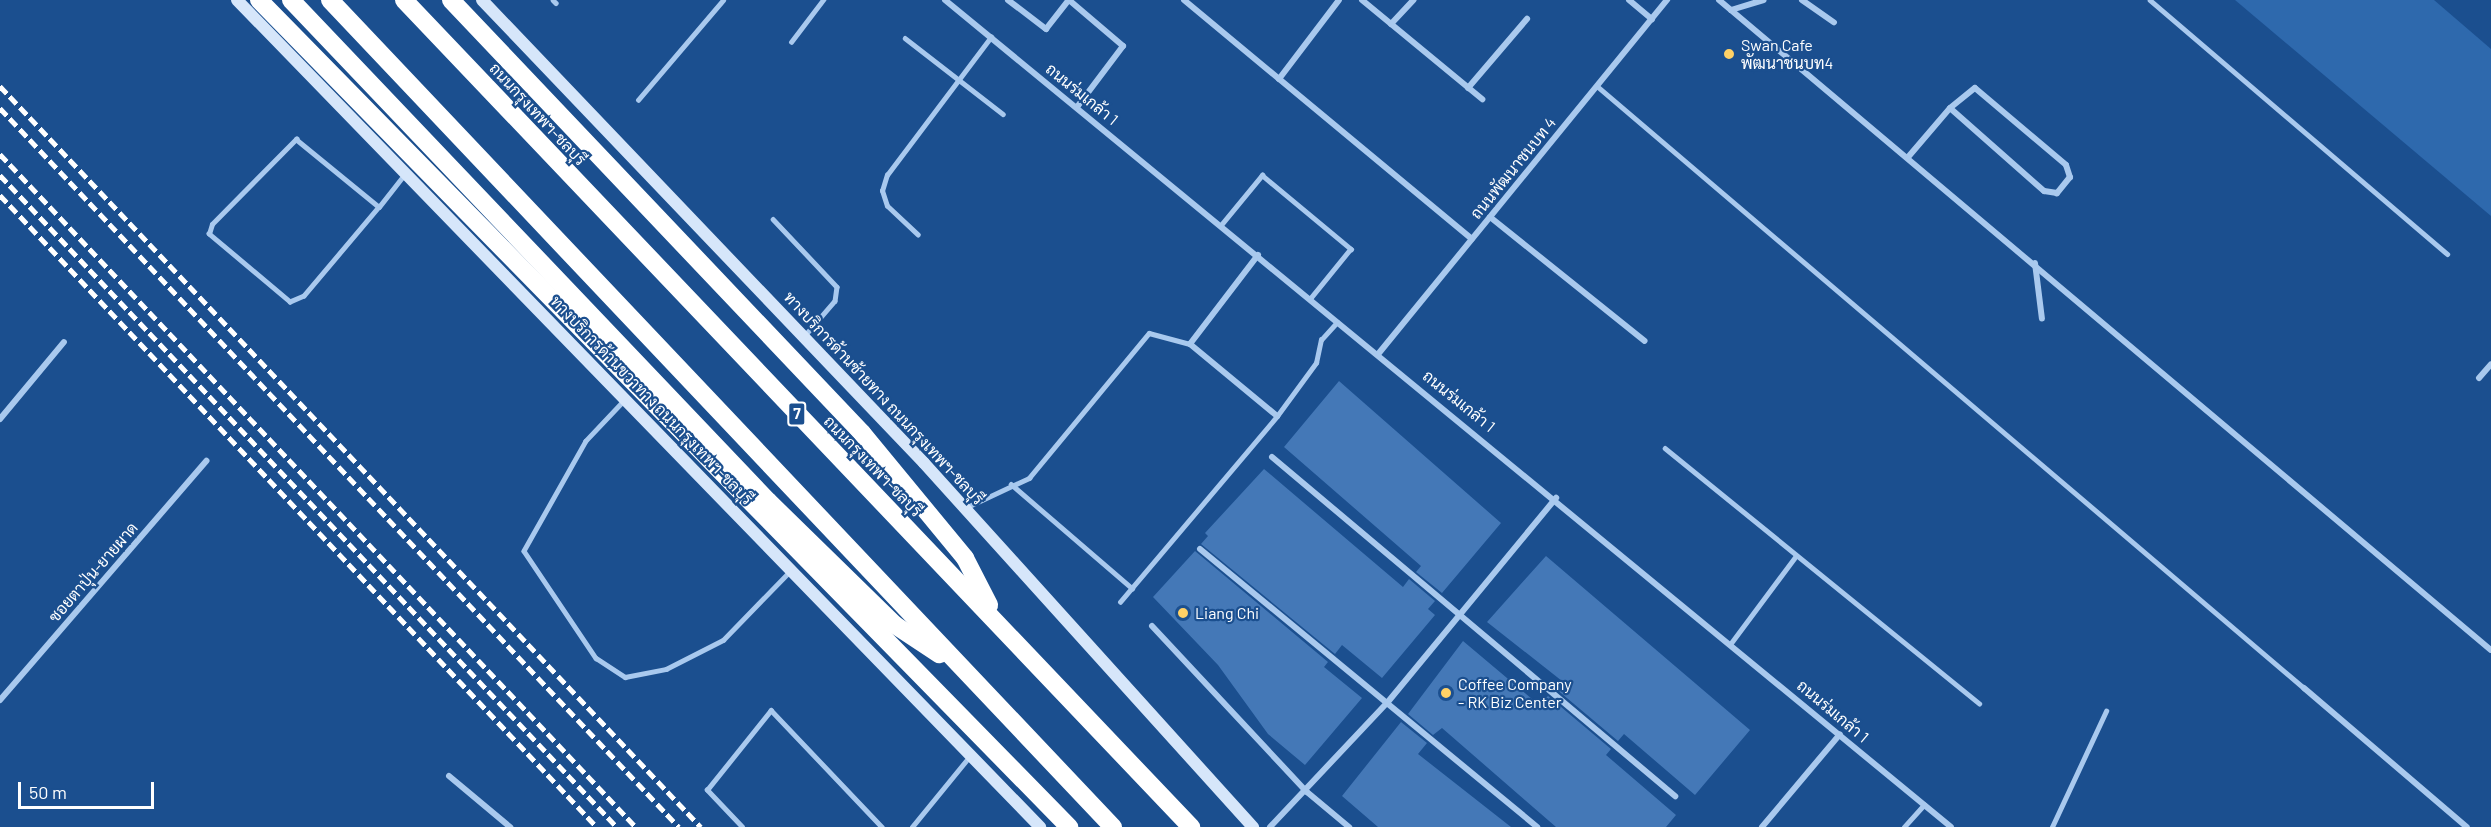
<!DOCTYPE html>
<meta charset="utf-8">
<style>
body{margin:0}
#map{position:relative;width:2491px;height:827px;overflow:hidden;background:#1b4f8f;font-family:Barlow,Sarabun,sans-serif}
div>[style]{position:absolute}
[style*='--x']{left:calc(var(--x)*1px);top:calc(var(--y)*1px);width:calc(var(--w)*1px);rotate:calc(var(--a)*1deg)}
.green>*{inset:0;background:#2e69ad}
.building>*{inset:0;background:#4478b7}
.lane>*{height:4.5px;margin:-2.25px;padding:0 2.25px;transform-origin:2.25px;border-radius:2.25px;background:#a9c9ee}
.street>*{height:6px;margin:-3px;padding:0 3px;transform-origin:3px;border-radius:3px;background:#a9c9ee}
.secondary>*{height:12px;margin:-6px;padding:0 6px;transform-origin:6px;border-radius:6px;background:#d6e6fa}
.highway>*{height:18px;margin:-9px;padding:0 9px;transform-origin:9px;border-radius:9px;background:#fff}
.rail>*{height:4.5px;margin-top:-2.25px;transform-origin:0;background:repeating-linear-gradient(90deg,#fff 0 10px,transparent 0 14.5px)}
.dots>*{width:16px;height:16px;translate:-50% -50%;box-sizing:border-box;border:3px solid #1b4f8f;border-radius:50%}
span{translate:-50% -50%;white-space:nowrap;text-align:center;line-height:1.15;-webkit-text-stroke:4.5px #1b4f8f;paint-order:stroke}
.shield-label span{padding:2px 4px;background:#1b4f8f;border:2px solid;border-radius:4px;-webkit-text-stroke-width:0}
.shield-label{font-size:15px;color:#fff;font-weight:700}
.poi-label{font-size:16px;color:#fff}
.left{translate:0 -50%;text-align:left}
.street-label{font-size:16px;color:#fff}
.scale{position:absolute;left:18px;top:782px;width:136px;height:27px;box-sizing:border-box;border:3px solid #fff;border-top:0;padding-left:8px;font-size:18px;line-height:21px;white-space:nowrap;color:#fff;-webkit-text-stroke:4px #1b4f8f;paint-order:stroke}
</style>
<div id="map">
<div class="green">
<div style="clip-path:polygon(2235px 0,2434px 0,2491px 49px,2491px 216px)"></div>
</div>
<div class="building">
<div style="clip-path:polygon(1339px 381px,1501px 523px,1442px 593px,1416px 572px,1421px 566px,1284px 447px)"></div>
<div style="clip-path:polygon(1264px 469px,1403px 587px,1409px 579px,1435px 601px,1428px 609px,1435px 615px,1382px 678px,1342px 645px,1335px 654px,1201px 544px,1208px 536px,1205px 533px)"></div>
<div style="clip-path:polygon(1195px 551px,1328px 662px,1324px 667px,1362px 698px,1305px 765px,1268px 734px,1218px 665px,1153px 597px)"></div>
<div style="clip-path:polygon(1546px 556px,1750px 730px,1695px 795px,1624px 734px,1618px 741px,1555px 688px,1562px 681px,1487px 622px)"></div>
<div style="clip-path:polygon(1463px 641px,1539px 705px,1548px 696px,1611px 749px,1606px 755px,1676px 815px,1666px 827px,1556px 827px,1442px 728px,1433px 735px,1408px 714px)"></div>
<div style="clip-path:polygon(1401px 722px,1427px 743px,1418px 754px,1511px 827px,1378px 827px,1342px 796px)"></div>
</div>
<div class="lane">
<div style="--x:553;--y:0;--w:4;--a:45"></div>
<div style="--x:2150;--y:0;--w:391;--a:40.5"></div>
<div style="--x:905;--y:38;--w:124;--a:37.8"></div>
<div style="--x:791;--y:42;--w:53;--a:-52.7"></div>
<div style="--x:1597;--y:86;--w:929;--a:40.41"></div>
<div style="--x:638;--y:100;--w:131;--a:-49.6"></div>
<div style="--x:296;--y:139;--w:107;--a:39.3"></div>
<div style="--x:379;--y:207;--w:116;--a:130.1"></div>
<div style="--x:304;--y:296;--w:15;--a:157"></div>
<div style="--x:290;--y:302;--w:106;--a:-140"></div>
<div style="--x:209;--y:234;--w:10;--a:-73"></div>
<div style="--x:212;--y:224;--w:120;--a:-45.3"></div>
<div style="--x:379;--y:207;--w:41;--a:-52"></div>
<div style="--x:773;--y:219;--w:93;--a:46.7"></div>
<div style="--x:837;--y:287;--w:14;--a:98"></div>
<div style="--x:835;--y:301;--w:48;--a:130.7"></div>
<div style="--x:1221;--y:225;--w:65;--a:-50.6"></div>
<div style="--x:1262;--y:175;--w:116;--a:39.7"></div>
<div style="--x:1351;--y:249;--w:62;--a:129.1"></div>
<div style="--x:918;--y:235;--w:42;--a:-136.9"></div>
<div style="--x:887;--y:206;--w:16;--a:-108"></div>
<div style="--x:882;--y:191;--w:17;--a:-73"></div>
<div style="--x:887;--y:175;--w:173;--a:-53"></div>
<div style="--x:623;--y:402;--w:54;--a:133.5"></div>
<div style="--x:586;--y:441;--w:126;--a:119.4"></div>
<div style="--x:524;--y:551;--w:129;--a:56.1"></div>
<div style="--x:596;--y:658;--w:35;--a:33"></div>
<div style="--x:625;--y:677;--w:42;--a:-11"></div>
<div style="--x:666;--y:669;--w:64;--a:-27"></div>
<div style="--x:723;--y:640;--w:96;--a:-45.8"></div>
<div style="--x:1665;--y:448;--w:405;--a:39.1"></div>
<div style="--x:1011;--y:484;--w:160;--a:40.7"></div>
<div style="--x:965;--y:508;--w:71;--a:-25.1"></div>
<div style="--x:1029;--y:478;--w:188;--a:-50.4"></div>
<div style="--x:1149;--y:333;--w:42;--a:15"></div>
<div style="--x:1120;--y:602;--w:243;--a:-49.8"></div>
<div style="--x:1277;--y:416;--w:66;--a:-53.7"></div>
<div style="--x:1316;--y:363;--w:24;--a:-78"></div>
<div style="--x:1321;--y:340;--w:24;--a:-48"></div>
<div style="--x:1731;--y:643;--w:107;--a:-53.3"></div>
<div style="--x:742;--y:827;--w:51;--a:-133.4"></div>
<div style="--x:707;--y:790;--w:102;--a:-51.3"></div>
<div style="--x:771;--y:710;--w:161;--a:46.5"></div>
<div style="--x:912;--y:827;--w:90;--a:-50.8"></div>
<div style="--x:1904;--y:827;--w:30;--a:-48"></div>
<div style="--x:2052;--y:827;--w:128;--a:-65"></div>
</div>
<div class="street">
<div style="--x:945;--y:0;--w:1302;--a:39.42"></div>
<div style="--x:1008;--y:0;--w:48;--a:37.3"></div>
<div style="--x:1046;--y:29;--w:37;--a:-52"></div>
<div style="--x:1069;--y:0;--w:71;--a:40.4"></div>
<div style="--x:1123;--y:46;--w:76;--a:127"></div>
<div style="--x:1184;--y:0;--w:374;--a:39.7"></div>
<div style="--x:1362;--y:0;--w:156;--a:39.5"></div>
<div style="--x:1629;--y:0;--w:30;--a:40"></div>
<div style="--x:1719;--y:0;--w:1009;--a:40.1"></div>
<div style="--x:1802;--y:0;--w:39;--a:35"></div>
<div style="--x:1731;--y:10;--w:34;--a:-17"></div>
<div style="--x:1391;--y:24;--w:33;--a:-47"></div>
<div style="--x:1279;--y:79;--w:99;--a:-52.8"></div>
<div style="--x:1468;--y:88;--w:91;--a:-49.5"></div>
<div style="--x:1975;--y:88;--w:119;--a:40.2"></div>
<div style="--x:2066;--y:165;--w:13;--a:72"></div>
<div style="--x:2070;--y:177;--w:21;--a:129"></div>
<div style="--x:2057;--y:193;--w:13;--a:-171"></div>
<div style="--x:2044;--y:191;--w:125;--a:-138.6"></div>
<div style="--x:1950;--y:108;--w:32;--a:-39"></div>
<div style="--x:1909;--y:156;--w:63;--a:-49.5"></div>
<div style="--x:1490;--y:217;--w:198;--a:38.7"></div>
<div style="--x:1258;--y:255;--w:112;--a:127.4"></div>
<div style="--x:1190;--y:344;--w:113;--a:39.6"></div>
<div style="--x:2035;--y:263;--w:56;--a:82.9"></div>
<div style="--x:1379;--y:353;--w:456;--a:-50.8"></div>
<div style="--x:2479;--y:378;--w:18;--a:-49"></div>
<div style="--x:0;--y:419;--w:100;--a:-50.3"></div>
<div style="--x:1272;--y:457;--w:527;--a:40.07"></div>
<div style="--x:1200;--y:549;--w:437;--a:39.5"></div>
<div style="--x:1152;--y:626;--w:227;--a:47"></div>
<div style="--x:1307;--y:792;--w:55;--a:39.8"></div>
<div style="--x:2304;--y:688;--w:214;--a:40.5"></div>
<div style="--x:0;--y:700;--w:316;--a:-49.2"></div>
<div style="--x:449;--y:776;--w:80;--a:39.9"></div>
<div style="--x:1270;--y:827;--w:170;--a:-46.7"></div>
<div style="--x:1387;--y:703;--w:266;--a:-50.5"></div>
<div style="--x:1762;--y:827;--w:121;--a:-50"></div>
</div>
<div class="secondary">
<div style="--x:237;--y:0;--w:1153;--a:45.84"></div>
<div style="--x:482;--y:0;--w:640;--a:46.33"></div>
<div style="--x:924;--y:463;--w:491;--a:47.9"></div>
</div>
<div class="highway">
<div style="--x:259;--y:0;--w:1158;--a:45.59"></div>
<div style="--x:291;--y:0;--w:692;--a:46.41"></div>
<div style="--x:768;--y:501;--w:177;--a:44.3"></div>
<div style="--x:895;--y:625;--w:53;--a:33.4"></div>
<div style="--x:330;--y:0;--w:1139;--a:46.57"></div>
<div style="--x:404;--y:0;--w:1142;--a:46.42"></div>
<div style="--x:451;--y:0;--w:597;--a:46.49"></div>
<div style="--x:862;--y:433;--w:162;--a:50.5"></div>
<div style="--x:965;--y:558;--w:53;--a:62.9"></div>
</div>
<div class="rail">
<div style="--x:0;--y:86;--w:1020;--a:46.59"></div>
<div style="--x:0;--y:108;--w:989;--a:46.64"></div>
<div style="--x:0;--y:154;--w:926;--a:46.62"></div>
<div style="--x:0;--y:175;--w:898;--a:46.58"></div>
<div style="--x:0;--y:195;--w:869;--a:46.63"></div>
</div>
<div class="dots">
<div style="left:1729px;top:54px;background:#ffd166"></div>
<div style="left:1183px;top:613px;background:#ffd166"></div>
<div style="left:1446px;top:693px;background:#ffd166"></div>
</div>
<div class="shield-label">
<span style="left:797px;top:414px">7</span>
</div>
<div class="poi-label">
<span class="left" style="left:1741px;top:54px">Swan Cafe<br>พัฒนาชนบท4</span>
<span class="left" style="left:1195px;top:613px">Liang Chi</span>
<span class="left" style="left:1458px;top:693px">Coffee Company<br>- RK Biz Center</span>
</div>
<div class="street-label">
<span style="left:1082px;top:94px;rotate:39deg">ถนนร่มเกล้า 1</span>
<span style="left:538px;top:114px;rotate:47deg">ถนนกรุงเทพฯ-ชลบุรี</span>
<span style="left:1513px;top:168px;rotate:-51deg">ถนนพัฒนาชนบท 4</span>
<span style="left:884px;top:398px;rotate:47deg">ทางบริการด้านซ้ายทาง ถนนกรุงเทพฯ-ชลบุรี</span>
<span style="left:652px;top:400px;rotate:46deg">ทางบริการด้านขวาทาง ถนนกรุงเทพฯ-ชลบุรี</span>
<span style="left:1459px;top:401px;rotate:39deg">ถนนร่มเกล้า 1</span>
<span style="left:873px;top:466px;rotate:46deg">ถนนกรุงเทพฯ-ชลบุรี</span>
<span style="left:93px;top:572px;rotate:-49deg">ซอยตาปุ่น-ยายผาด</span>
<span style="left:1833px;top:711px;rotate:40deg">ถนนร่มเกล้า 1</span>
</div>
<div class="scale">50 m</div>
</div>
